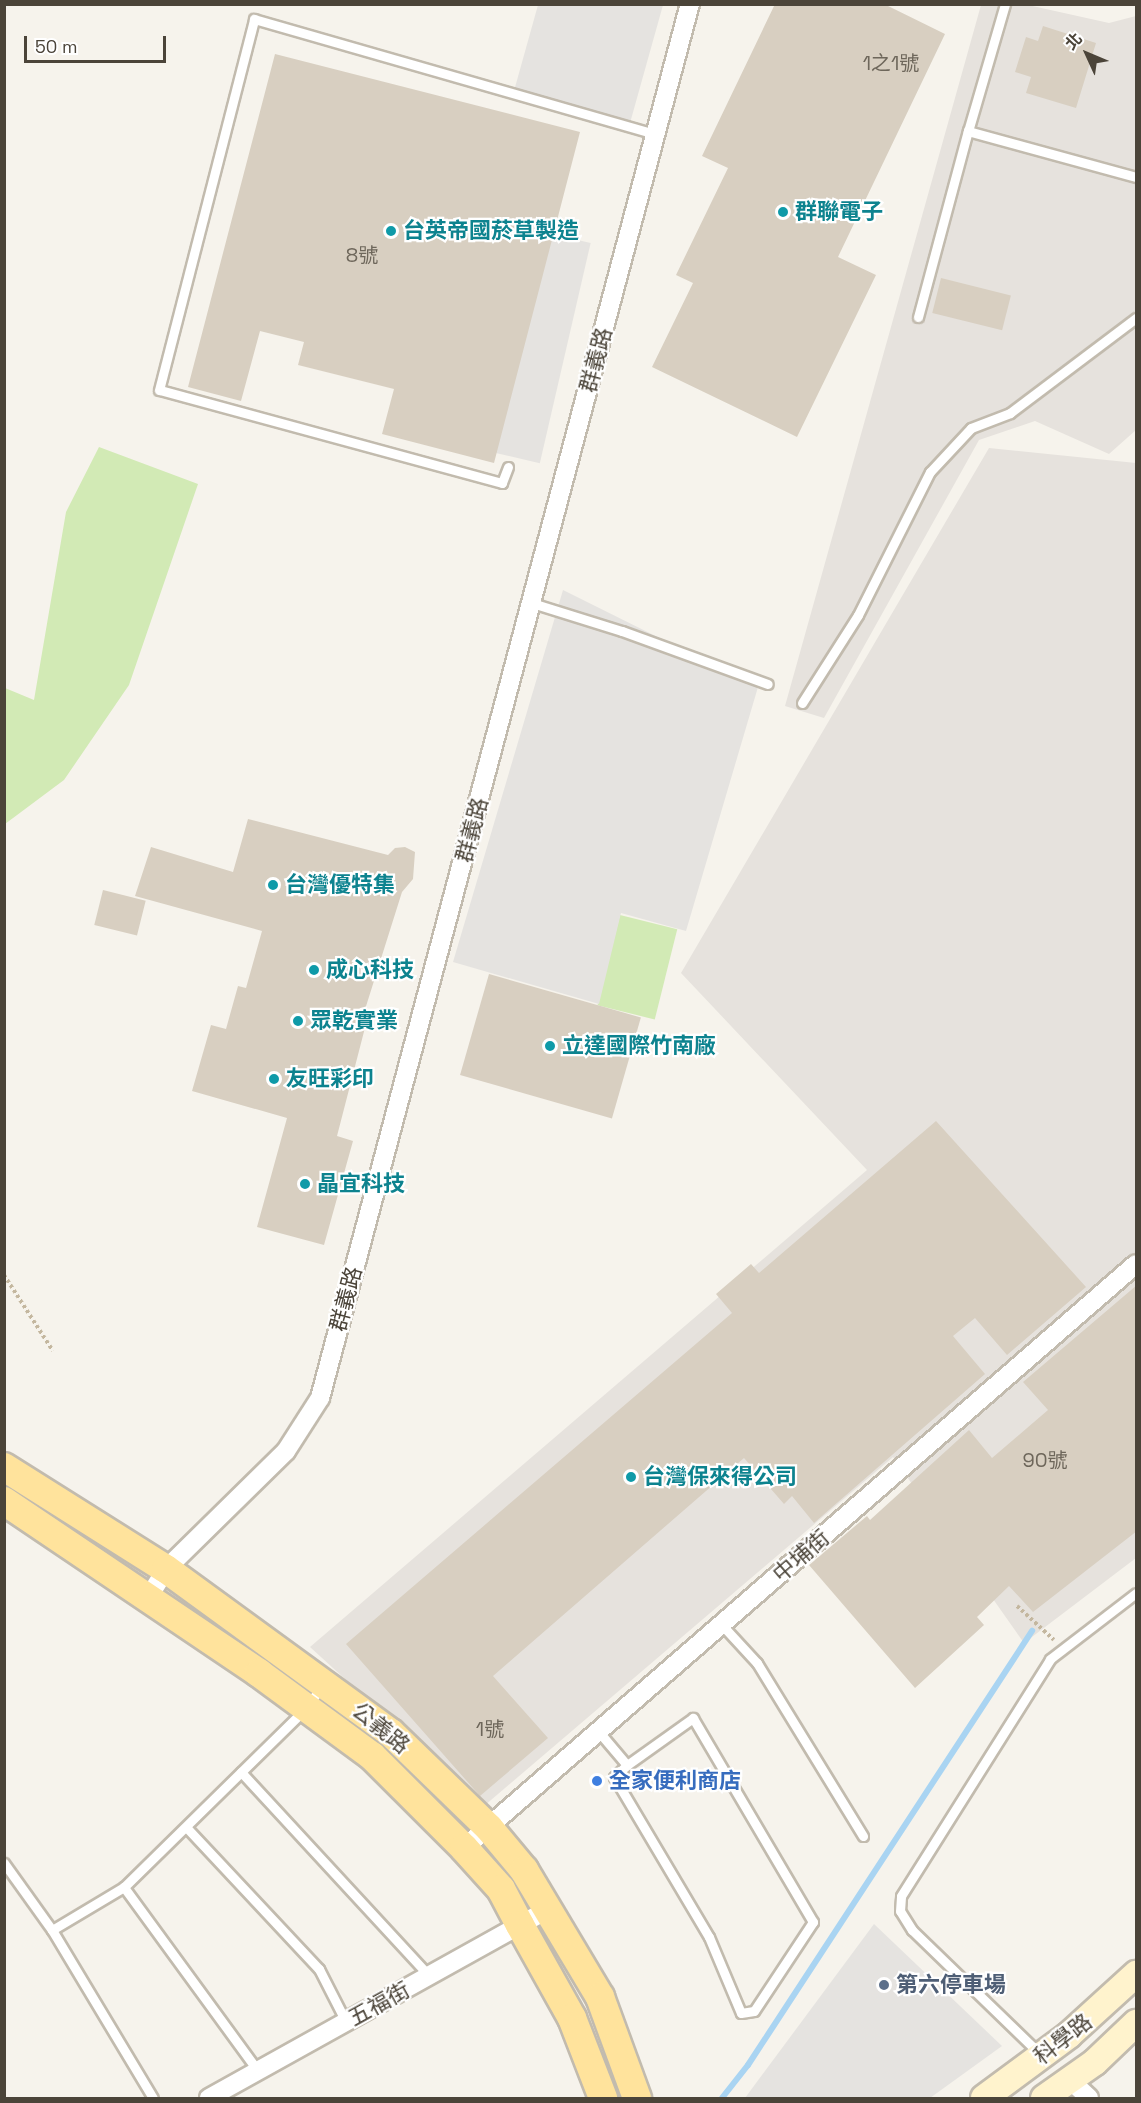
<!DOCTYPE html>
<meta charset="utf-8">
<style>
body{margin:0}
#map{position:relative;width:1141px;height:2103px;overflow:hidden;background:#f6f3ec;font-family:"Space Grotesk","Noto Sans TC",sans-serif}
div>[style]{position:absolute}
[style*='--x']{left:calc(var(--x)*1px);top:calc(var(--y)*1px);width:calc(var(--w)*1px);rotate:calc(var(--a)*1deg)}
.industrial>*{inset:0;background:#e6e2dd}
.green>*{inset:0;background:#d2eab5;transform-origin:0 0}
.parking>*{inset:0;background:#e5e3e0;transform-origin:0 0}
.stream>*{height:6px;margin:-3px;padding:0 3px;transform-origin:3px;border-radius:3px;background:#a9d4f2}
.building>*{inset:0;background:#d8cfc1;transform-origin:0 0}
.path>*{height:4px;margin-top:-2px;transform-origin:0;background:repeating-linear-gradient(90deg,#c4b79f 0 3px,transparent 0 6px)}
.roads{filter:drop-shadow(2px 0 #c2bbae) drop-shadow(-2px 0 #c2bbae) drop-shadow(0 2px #c2bbae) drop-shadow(0 -2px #c2bbae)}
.lane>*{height:9px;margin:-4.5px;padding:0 4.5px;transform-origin:4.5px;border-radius:4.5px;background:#fff}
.street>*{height:18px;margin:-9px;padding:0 9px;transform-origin:9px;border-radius:9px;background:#fff}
.secondary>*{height:26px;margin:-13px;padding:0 13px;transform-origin:13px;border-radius:13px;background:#fff3cd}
.primary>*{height:28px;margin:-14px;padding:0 14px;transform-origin:14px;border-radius:14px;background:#ffe39c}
.dots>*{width:16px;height:16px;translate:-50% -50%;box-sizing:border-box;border:3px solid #fff;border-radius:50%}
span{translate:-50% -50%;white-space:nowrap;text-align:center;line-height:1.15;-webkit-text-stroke:4.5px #fff;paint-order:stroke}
.number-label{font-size:20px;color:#6e675b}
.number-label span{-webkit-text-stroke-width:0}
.culture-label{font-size:22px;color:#0d838f;font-weight:700}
.left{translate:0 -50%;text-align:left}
.street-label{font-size:22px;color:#4b4439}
.shop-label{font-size:22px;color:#366cbe;font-weight:700}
.service-label{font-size:22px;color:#4e5e75;font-weight:700}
.frame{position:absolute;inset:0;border:6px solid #4b4439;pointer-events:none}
.north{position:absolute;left:1057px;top:24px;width:60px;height:60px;-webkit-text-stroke:4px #fff;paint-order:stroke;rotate:314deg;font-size:16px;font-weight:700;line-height:24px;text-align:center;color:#4b4439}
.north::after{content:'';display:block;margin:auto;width:21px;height:27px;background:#4b4439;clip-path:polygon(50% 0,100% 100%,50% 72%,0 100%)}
.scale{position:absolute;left:24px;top:36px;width:142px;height:27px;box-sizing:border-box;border:3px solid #4b4439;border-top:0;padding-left:8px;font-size:18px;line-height:21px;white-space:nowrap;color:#4b4439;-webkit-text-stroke:4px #fff;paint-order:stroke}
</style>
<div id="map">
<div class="industrial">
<div style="clip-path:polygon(981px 5px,1028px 5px,1109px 23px,1136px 16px,1136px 430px,1109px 454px,1035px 421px,979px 440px,824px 718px,785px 706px)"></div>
<div style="clip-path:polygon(989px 448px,1136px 463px,1136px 1558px,1024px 1643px,893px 1457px,484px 1806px,310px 1647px,867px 1170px,681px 973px)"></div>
</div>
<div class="green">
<div style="clip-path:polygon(99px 447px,198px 484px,129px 685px,64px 780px,5px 824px,5px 688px,34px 700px,66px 512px)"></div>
<div style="left:620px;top:915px;width:59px;height:93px;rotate:14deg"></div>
</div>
<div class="parking">
<div style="clip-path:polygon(538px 5px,663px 5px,630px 123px,514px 91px)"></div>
<div style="left:539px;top:231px;width:53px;height:226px;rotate:13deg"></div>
<div style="clip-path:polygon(563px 590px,758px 687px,686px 931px,621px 913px,599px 1004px,453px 962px)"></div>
<div style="clip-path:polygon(874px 1924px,1002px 2046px,930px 2098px,745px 2098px)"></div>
</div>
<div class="stream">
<div style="--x:722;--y:2098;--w:42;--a:-51.8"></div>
<div style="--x:748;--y:2065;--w:519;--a:-56.8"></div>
</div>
<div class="building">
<div style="clip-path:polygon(775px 4px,884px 4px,945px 34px,838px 257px,876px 275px,797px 437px,652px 367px,693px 283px,676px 275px,728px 168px,702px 156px)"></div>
<div style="clip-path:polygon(1043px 26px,1096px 43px,1076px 108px,1026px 93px,1031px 77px,1015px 72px,1026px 37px,1038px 41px)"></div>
<div style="clip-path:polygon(275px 54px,580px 132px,494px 463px,382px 434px,394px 389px,298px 365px,304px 342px,260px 331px,241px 401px,188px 387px)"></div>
<div style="left:941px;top:278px;width:72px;height:36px;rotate:14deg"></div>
<div style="clip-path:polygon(248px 819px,388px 855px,395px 848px,405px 847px,415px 852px,413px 879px,402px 892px,362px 1019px,367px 1020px,337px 1136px,353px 1141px,324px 1245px,257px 1227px,287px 1118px,192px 1091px,211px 1025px,226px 1029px,238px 986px,246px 988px,262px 931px,135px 896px,151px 847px,233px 872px)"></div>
<div style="left:103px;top:890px;width:44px;height:36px;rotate:14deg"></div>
<div style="left:489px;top:974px;width:158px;height:105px;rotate:16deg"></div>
<div style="clip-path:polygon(936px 1121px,1086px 1287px,1007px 1355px,975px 1318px,953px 1336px,985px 1374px,814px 1523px,792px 1496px,784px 1504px,744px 1458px,493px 1676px,548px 1738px,480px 1796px,346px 1644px,732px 1313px,716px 1294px,751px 1264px,759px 1273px)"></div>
<div style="clip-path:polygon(1137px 1285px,1137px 1531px,1033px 1612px,1009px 1586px,977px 1617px,984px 1625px,915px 1688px,809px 1565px,867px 1516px,870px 1520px,969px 1430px,992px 1458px,1048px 1410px,1023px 1382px)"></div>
</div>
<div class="path">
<div style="--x:4;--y:1275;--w:90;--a:57.2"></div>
<div style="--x:1017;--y:1606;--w:50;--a:42.6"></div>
</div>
<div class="roads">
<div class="lane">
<div style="--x:1005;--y:4;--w:132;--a:106.2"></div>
<div style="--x:968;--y:131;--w:174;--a:15.3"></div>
<div style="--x:918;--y:317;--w:193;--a:-75"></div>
<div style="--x:508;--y:467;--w:17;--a:111"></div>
<div style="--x:502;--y:483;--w:355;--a:-164.8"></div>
<div style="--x:159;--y:390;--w:383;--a:-75.6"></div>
<div style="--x:254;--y:19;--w:418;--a:16"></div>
<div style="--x:532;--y:603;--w:94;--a:17.3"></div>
<div style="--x:622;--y:631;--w:155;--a:20"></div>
<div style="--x:802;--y:703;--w:104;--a:-57.5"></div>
<div style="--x:858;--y:615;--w:160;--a:-63.3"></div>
<div style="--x:930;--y:472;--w:60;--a:-47"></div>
<div style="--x:971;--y:428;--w:42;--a:-21"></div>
<div style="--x:1010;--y:413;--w:158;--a:-37"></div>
<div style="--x:722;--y:1625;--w:52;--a:47.4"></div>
<div style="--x:757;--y:1663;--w:203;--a:58.5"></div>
<div style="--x:599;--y:1732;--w:43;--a:49.7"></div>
<div style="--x:627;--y:1765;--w:18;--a:137"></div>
<div style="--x:614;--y:1777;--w:186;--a:59.3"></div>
<div style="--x:709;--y:1937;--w:82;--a:67.2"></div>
<div style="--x:741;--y:2013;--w:13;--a:-9"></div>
<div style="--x:754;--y:2011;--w:107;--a:-56.5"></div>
<div style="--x:813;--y:1922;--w:237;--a:-120.5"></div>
<div style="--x:693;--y:1718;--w:81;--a:144.5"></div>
<div style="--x:241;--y:1772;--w:277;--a:47.3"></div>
<div style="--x:186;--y:1827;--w:195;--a:46.9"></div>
<div style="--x:319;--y:1969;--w:59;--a:63"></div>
<div style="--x:4;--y:1863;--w:82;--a:54.4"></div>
<div style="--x:52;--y:1930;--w:196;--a:59"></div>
<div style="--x:52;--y:1930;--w:84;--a:-30.8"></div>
<div style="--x:1040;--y:2054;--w:178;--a:-135.9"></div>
<div style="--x:912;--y:1930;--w:22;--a:-122"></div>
<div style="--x:900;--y:1911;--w:15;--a:-86"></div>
<div style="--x:901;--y:1896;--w:280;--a:-57.8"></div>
<div style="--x:1050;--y:1659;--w:108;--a:-37.5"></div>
<div style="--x:258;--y:2071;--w:228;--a:-126.1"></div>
<div style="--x:124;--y:1887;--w:255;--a:-44.5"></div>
<div style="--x:306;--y:1708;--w:27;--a:-54"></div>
</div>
<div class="street">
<div style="--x:148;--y:1598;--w:34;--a:-58"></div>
<div style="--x:166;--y:1569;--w:168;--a:-44.5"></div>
<div style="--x:286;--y:1451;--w:63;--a:-57.3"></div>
<div style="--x:320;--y:1398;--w:1442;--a:-75.14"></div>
<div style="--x:464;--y:1848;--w:890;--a:-40.99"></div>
<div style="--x:1070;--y:2080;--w:26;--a:43"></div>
<div style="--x:209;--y:2098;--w:388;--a:-29.1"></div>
</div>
<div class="secondary">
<div style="--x:984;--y:2098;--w:106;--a:-36.5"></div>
<div style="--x:1069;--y:2035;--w:91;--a:-42.3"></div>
<div style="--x:1044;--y:2098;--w:62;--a:-35.2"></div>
<div style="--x:1095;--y:2062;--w:57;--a:-43.6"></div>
</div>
<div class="primary">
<div style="--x:4;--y:1467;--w:191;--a:32.2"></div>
<div style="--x:166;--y:1569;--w:278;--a:36.1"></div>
<div style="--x:391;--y:1733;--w:136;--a:44.1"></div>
<div style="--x:489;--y:1828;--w:55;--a:50.2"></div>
<div style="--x:524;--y:1870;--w:148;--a:59.1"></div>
<div style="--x:600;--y:1997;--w:108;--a:69.9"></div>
<div style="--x:4;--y:1501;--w:308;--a:34"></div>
<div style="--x:259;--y:1673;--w:140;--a:36.3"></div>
<div style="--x:372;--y:1756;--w:130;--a:45"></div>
<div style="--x:464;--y:1848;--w:55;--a:47.9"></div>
<div style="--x:501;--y:1889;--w:41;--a:62.2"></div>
<div style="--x:520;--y:1925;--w:107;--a:60.8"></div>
<div style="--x:572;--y:2018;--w:86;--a:68.8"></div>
</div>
</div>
<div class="dots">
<div style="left:783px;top:212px;background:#0f9aa8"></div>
<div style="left:391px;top:231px;background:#0f9aa8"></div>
<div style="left:273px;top:885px;background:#0f9aa8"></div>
<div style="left:314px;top:970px;background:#0f9aa8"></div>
<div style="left:298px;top:1021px;background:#0f9aa8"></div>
<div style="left:550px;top:1046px;background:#0f9aa8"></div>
<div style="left:274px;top:1079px;background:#0f9aa8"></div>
<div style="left:305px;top:1184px;background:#0f9aa8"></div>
<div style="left:631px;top:1477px;background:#0f9aa8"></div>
<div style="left:597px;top:1781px;background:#3f7fe0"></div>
<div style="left:884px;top:1985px;background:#5c6f8a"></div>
</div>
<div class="number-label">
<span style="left:891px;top:63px">1之1號</span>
<span style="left:362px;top:255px">8號</span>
<span style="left:1045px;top:1460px">90號</span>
<span style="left:490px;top:1729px">1號</span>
</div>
<div class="culture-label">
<span class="left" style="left:795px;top:212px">群聯電子</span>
<span class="left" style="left:403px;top:231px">台英帝國菸草製造</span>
<span class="left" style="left:285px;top:885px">台灣優特集</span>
<span class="left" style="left:326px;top:970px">成心科技</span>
<span class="left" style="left:310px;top:1021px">眾乾實業</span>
<span class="left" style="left:562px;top:1046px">立達國際竹南廠</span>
<span class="left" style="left:286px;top:1079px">友旺彩印</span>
<span class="left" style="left:317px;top:1184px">晶宜科技</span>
<span class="left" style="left:643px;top:1477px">台灣保來得公司</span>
</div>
<div class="street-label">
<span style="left:596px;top:360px;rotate:-75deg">群義路</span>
<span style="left:472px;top:830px;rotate:-75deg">群義路</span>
<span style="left:346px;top:1299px;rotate:-75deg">群義路</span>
<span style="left:801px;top:1556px;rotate:-41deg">中埔街</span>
<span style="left:381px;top:1728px;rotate:39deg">公義路</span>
<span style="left:379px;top:2004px;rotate:-29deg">五福街</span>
<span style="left:1063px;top:2039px;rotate:-38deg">科學路</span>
</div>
<div class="shop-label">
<span class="left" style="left:609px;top:1781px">全家便利商店</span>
</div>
<div class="service-label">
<span class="left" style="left:896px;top:1985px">第六停車場</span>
</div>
<div class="frame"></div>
<div class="north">北</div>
<div class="scale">50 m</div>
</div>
